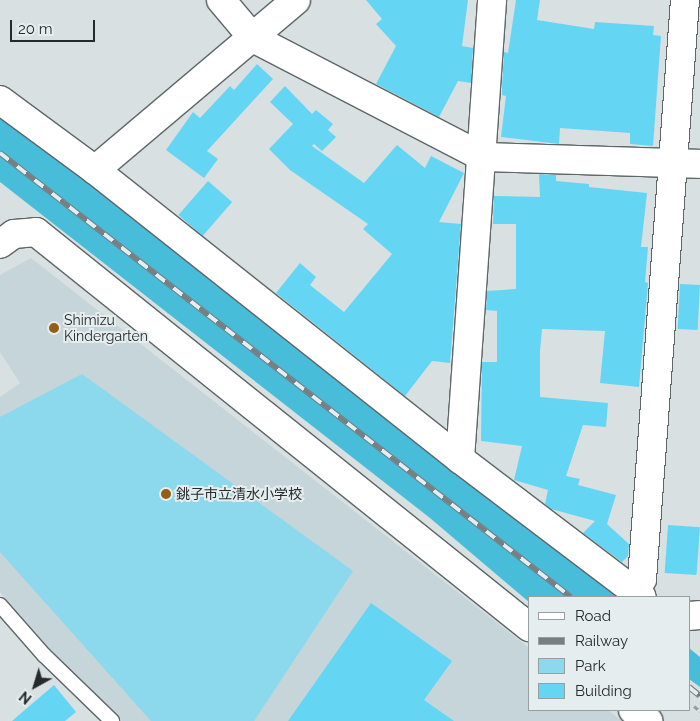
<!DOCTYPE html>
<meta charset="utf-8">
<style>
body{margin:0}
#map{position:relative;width:700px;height:721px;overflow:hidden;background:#d8e0e2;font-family:Raleway,"Noto Sans JP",sans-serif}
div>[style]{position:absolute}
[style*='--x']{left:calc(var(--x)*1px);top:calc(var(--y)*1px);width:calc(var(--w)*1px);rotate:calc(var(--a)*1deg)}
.built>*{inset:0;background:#c5d5d9}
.green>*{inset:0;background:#8cd8ed}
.forest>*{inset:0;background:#48bdda}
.building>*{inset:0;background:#64d6f4;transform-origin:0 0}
.path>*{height:3px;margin-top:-1.5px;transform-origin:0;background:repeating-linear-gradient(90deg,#999fa0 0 5px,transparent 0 7.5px)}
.roads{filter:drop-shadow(1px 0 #5f6667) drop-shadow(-1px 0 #5f6667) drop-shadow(0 1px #5f6667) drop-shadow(0 -1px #5f6667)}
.lane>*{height:14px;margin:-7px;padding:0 7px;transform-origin:7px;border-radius:7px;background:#fff}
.street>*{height:28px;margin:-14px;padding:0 14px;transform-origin:14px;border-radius:14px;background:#fff}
.rail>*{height:5.5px;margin-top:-2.75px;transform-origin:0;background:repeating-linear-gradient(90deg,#e5edef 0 11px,#797f80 0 22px);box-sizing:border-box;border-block:1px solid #797f80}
.dots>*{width:14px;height:14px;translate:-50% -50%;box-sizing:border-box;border:2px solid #e5edef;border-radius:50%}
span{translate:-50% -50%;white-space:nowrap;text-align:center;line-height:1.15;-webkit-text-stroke:4px #e5edef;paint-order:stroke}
.poi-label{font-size:14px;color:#272a2b}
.left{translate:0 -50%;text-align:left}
.legend{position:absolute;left:528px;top:596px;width:162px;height:115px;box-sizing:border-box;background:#e5edef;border:1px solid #999fa1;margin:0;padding:6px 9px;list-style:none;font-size:15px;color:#272a2b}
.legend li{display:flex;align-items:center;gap:10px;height:25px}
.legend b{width:25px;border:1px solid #999fa1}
.north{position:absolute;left:10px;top:661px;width:50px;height:50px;-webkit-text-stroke:4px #e5edef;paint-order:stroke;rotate:219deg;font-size:14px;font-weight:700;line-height:20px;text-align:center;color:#272a2b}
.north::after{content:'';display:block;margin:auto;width:18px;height:22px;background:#272a2b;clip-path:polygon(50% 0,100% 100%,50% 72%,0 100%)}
.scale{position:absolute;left:10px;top:20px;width:85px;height:22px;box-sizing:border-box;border:2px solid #272a2b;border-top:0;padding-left:6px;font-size:15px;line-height:18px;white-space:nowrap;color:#272a2b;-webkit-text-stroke:4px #e5edef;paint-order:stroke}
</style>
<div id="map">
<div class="built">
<div style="clip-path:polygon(31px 258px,529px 648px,529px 710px,608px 710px,622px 721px,122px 721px,49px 648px,0 592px,0 397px,20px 383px,0 352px,0 275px)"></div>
</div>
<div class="green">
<div style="clip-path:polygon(82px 374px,353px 571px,254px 721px,151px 721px,0 552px,0 417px)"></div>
</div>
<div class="forest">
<div style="clip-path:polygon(0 108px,624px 597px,529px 597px,529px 602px,430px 518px,0 182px)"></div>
<div style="clip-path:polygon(689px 648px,700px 657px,700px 687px,689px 679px)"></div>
</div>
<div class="building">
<div style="clip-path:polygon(366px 0,468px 0,462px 46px,473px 48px,471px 83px,458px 81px,439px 117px,376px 84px,396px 46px,376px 24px,382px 19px)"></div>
<div style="clip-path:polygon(516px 0,540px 0,537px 20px,594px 29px,595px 22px,654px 26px,653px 35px,661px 36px,653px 146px,630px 144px,630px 133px,560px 128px,559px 144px,501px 137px,506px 96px,502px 95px,502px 88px,504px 52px,508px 53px)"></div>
<div style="clip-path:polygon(257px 64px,273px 79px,207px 151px,218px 159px,204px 178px,166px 150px,193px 112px,200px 118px,230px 86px,234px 90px)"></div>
<div style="clip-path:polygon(285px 86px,312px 114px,316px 110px,333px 124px,328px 130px,336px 137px,322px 151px,314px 144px,312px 146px,364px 183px,397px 145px,425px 168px,431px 156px,464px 173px,439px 222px,461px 224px,450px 363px,432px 361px,405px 396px,276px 293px,300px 263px,316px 277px,310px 285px,344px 312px,392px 254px,363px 229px,368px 224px,290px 170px,269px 149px,293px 124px,270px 102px)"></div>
<div style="clip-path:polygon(539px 174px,556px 175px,556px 181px,589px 184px,589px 187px,647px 193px,641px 247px,648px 247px,645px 282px,648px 283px,639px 387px,600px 383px,605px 331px,542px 329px,540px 351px,540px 397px,608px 403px,606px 427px,583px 425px,566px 476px,580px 479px,578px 485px,616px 495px,607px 524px,629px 544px,628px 556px,622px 562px,583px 533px,595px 521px,551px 509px,545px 504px,548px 490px,514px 480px,522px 446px,481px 441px,482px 362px,497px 362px,497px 311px,486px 310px,487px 291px,516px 289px,516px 224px,493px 224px,494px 196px,540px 197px)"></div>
<div style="left:208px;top:181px;width:32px;height:45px;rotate:41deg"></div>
<div style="left:680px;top:284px;width:20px;height:45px;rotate:3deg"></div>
<div style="left:668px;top:525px;width:32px;height:48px;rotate:4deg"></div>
<div style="clip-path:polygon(371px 603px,452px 661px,424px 700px,454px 721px,288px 721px)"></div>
<div style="clip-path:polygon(54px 685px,76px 712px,65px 721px,12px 721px)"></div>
</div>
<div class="path">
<div style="--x:694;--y:706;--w:8;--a:40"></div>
</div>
<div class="roads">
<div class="lane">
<div style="--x:0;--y:605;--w:67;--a:48.7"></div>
<div style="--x:44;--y:655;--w:95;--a:44.1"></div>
</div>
<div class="street">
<div style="--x:221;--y:0;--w:50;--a:49.9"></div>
<div style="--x:253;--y:38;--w:259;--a:27.4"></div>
<div style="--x:483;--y:157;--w:217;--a:1.8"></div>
<div style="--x:0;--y:100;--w:118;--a:36.4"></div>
<div style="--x:95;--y:170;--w:466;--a:38.4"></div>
<div style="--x:460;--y:459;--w:228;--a:37.2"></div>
<div style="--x:95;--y:170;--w:263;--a:-40.2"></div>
<div style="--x:0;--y:244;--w:17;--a:-36"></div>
<div style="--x:14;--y:234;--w:22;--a:-5"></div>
<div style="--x:36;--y:232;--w:632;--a:38.7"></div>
<div style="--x:460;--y:459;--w:460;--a:-86"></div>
<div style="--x:635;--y:591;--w:14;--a:-60"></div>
<div style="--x:642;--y:579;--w:581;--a:-85.75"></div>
<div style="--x:689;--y:616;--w:11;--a:-5"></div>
<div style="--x:633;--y:710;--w:19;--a:36"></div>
</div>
</div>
<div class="rail">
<div style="--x:0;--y:153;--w:723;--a:37.87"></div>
<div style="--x:689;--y:687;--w:14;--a:39"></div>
</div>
<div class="dots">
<div style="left:54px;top:328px;background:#955e17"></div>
<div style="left:166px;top:494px;background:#955e17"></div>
</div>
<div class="poi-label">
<span class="left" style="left:64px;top:328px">Shimizu<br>Kindergarten</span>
<span class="left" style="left:176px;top:494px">銚子市立清水小学校</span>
</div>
<ul class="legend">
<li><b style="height:6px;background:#fff"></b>Road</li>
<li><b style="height:6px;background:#797f80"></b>Railway</li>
<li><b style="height:14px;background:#8cd8ed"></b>Park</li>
<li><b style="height:14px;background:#64d6f4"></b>Building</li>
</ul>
<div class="north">N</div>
<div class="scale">20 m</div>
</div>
